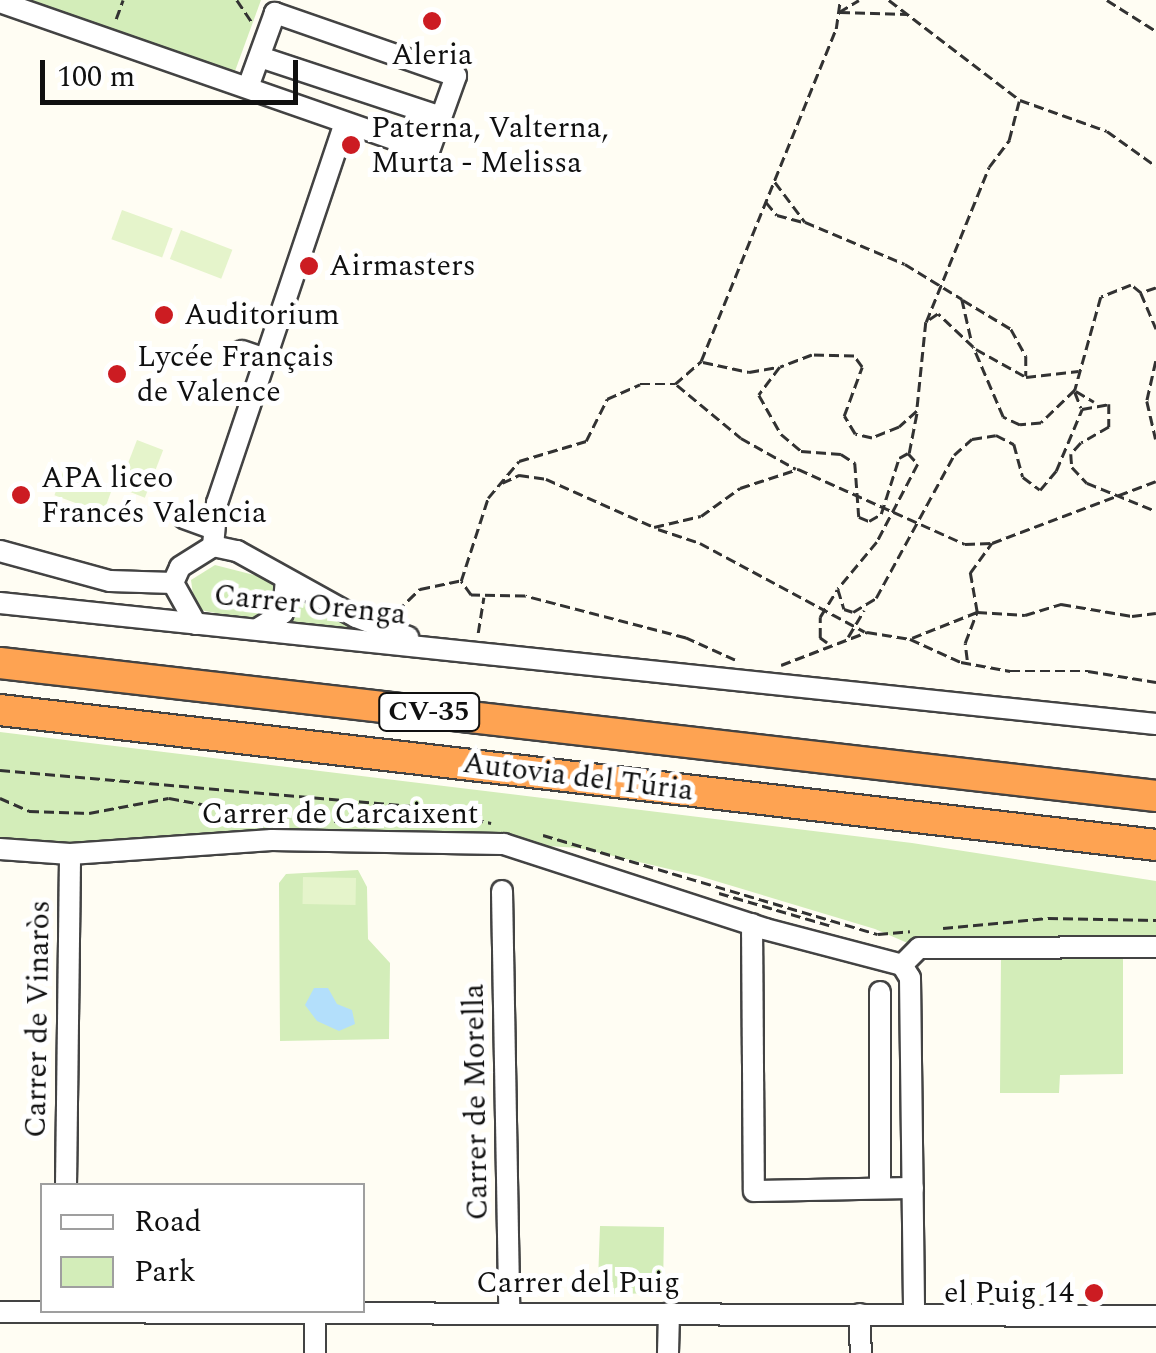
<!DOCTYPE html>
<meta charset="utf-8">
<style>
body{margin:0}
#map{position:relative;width:1156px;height:1353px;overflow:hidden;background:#fffdf3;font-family:Spectral,serif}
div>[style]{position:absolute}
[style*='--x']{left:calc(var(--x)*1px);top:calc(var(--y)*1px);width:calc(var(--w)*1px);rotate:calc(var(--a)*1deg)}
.green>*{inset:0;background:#d3edb9}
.pitch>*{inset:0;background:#e5f4cb;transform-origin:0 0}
.water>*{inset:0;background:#b3dffb}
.path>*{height:2.5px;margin-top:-1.25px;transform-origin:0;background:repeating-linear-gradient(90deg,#323232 0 10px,transparent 0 15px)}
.roads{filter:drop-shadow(2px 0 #434343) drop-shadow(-2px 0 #434343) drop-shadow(0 2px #434343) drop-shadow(0 -2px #434343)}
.minor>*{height:20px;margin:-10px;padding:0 10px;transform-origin:10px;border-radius:10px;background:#fff}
.highway>*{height:30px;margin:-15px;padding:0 15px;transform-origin:15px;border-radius:15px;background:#fea352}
.dots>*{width:28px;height:28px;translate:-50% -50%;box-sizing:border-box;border:5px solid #fff;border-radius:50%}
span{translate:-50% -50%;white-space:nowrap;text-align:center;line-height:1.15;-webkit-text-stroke:10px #fff;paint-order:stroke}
.shield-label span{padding:2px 8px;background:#fff;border:2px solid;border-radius:8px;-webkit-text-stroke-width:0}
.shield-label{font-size:28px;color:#101010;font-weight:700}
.poi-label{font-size:30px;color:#101010}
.left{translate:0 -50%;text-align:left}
.right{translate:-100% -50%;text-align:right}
.street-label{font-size:30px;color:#101010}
.legend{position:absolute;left:40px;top:1183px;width:325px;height:130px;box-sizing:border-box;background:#fff;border:2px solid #9f9f9f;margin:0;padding:12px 18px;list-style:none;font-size:30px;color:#101010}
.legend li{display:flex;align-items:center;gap:20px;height:50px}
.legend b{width:50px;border:2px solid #9f9f9f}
.scale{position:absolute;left:40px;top:60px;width:258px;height:45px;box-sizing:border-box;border:5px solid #101010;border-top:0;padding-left:12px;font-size:30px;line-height:35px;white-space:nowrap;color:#101010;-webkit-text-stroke:8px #fff;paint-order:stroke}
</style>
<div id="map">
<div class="green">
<div style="clip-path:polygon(11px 0,261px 0,231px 82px)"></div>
<div style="clip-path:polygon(215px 565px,277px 581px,280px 600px,263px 622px,195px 609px,191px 580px)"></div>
<div style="clip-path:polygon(297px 593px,385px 635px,288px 624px)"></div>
<div style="clip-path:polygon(0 732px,912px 843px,1156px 881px,1156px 943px,931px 953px,875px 929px,699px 876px,579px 848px,470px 841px,0 853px)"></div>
<div style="clip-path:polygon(358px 870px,367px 887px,368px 939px,390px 963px,389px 1039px,280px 1041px,279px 883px,286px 874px)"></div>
<div style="clip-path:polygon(1123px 953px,1123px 1074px,1060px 1075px,1059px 1093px,1000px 1093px,1001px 955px)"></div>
<div style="clip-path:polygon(600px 1226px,664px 1227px,663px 1293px,614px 1294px,613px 1282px,598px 1282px)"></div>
</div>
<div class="pitch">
<div style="left:122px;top:210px;width:54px;height:31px;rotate:20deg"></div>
<div style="left:181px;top:230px;width:55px;height:31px;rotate:21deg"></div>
<div style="left:137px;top:440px;width:28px;height:51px;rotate:21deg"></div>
<div style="left:64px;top:469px;width:52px;height:28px;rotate:20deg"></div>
<div style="left:303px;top:877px;width:53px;height:27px;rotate:1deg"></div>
</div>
<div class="water">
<div style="clip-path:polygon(314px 988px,328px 988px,337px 1004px,352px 1010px,355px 1024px,339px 1031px,317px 1021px,305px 1005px)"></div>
</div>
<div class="path">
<div style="--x:237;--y:0;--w:27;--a:56"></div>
<div style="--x:889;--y:0;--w:165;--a:37.4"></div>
<div style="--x:1020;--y:100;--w:92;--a:19.6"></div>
<div style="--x:1107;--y:131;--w:60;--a:35.5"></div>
<div style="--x:1107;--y:0;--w:58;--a:32.3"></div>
<div style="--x:839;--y:12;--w:23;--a:-31"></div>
<div style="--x:840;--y:12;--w:67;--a:1.7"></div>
<div style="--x:116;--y:19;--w:20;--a:-70"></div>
<div style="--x:775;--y:182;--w:50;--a:53.1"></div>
<div style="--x:805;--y:222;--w:108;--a:22.8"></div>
<div style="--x:905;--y:264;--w:67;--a:31.6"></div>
<div style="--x:962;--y:299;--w:45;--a:77.2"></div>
<div style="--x:766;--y:202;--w:17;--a:50"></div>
<div style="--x:777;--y:215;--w:28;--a:15"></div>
<div style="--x:1156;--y:288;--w:16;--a:162"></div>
<div style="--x:1141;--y:293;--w:39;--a:67"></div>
<div style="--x:1141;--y:293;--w:13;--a:-141"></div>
<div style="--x:1131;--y:285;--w:32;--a:158"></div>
<div style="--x:1101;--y:297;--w:97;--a:105.6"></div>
<div style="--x:1075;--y:390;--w:47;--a:135.9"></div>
<div style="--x:1041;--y:423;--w:21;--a:175"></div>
<div style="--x:1020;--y:425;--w:19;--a:-155"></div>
<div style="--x:1003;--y:417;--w:76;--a:-113.2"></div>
<div style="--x:973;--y:347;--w:48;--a:-136.7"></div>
<div style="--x:938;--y:314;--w:14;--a:146"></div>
<div style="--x:926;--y:322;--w:89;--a:95.8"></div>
<div style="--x:917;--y:411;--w:24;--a:138"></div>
<div style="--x:899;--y:427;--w:29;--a:158"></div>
<div style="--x:872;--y:438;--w:17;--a:-167"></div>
<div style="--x:855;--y:434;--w:21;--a:-121"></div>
<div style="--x:844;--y:416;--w:52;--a:-69.8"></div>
<div style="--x:862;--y:367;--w:14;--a:-126"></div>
<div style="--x:854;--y:356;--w:42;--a:-178.6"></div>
<div style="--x:812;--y:355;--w:34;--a:159"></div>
<div style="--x:780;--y:367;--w:35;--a:127"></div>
<div style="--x:759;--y:395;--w:45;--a:60.6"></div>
<div style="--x:781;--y:434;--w:26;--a:40"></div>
<div style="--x:801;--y:451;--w:40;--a:4.3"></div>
<div style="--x:841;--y:454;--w:17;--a:33"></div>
<div style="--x:855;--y:463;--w:54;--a:85.8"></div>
<div style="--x:859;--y:517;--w:11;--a:22"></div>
<div style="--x:869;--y:521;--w:14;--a:-30"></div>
<div style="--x:881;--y:514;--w:59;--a:-72.2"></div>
<div style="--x:899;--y:458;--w:10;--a:-29"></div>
<div style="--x:908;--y:453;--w:15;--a:48"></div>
<div style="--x:918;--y:464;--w:88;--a:117.7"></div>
<div style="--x:877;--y:542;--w:61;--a:129.7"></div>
<div style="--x:838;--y:589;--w:21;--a:73"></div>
<div style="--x:844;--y:609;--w:9;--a:18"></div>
<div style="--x:853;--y:612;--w:27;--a:-31"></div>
<div style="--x:876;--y:598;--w:163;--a:-61.4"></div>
<div style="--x:954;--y:455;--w:24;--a:-42"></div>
<div style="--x:972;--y:439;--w:24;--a:-9"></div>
<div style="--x:996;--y:435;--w:20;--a:27"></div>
<div style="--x:1014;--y:444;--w:34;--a:75"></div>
<div style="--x:1023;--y:477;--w:21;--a:37"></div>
<div style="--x:1040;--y:490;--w:25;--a:-50"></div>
<div style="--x:1056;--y:471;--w:67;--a:-67.2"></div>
<div style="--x:1082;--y:409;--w:27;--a:-10"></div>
<div style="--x:1109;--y:404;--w:23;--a:90"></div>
<div style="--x:1109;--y:427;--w:32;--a:150"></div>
<div style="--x:1081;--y:443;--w:15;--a:132"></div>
<div style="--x:1071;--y:454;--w:13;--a:86"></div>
<div style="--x:1072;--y:467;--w:22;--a:47"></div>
<div style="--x:1087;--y:483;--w:74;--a:22.1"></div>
<div style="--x:963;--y:300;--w:56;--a:31.1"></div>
<div style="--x:1011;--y:329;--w:31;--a:61"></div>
<div style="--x:1026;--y:356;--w:20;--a:90"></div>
<div style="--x:926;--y:322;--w:167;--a:-67.9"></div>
<div style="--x:989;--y:167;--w:34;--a:-53"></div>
<div style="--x:1009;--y:140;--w:40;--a:-75.6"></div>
<div style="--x:976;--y:349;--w:57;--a:29.2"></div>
<div style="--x:1026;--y:377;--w:53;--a:-6.5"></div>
<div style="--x:1156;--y:361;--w:41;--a:102.7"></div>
<div style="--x:1147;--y:401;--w:39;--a:77"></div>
<div style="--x:703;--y:362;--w:47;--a:12.3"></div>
<div style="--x:749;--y:372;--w:29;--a:-10"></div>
<div style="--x:677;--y:385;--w:83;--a:39.6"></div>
<div style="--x:741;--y:438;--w:63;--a:29.4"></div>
<div style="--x:1076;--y:391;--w:21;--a:31"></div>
<div style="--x:1075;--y:392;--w:17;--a:69"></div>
<div style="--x:909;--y:453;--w:42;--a:-79"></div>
<div style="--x:502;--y:483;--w:19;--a:-25"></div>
<div style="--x:519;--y:475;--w:27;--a:8"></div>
<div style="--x:546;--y:479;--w:118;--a:24"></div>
<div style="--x:654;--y:527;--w:48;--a:-13.2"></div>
<div style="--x:701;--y:516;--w:48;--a:-35.7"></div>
<div style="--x:740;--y:488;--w:61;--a:-18.1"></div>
<div style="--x:798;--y:469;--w:183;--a:24.2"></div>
<div style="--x:965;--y:544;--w:27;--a:-2"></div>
<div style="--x:658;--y:529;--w:44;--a:18.4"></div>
<div style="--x:700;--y:543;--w:187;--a:28.3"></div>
<div style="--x:397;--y:611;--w:32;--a:-44"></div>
<div style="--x:420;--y:589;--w:40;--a:-12"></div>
<div style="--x:478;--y:633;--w:36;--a:-81"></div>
<div style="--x:848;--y:637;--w:31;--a:-59"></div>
<div style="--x:912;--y:638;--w:70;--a:-21.8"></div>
<div style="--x:977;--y:612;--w:40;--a:-100"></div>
<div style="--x:970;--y:573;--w:37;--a:-54"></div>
<div style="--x:992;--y:543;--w:175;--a:-20.7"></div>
<div style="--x:827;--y:643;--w:9;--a:-144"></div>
<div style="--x:820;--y:638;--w:21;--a:-90"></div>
<div style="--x:820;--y:617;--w:32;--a:-58"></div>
<div style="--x:735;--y:660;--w:54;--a:-155.8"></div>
<div style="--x:686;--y:638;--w:166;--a:-165.4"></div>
<div style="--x:525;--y:596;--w:54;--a:-178.9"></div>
<div style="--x:471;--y:595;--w:17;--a:-126"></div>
<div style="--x:461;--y:581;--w:87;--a:-72"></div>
<div style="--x:488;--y:498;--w:48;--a:-50"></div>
<div style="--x:519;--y:461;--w:70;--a:-16.6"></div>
<div style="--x:586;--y:441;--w:47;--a:-63.4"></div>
<div style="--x:607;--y:399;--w:36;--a:-24"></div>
<div style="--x:640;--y:384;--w:35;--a:0"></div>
<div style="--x:675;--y:384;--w:35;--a:-41"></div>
<div style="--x:701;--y:361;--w:358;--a:-67.9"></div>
<div style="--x:836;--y:29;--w:29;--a:-82"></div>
<div style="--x:967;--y:660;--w:17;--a:-97"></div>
<div style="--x:965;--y:643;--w:33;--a:-69"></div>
<div style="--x:977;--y:612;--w:48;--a:3.6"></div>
<div style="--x:1025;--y:615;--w:38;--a:-17"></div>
<div style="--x:1061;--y:604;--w:72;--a:9.6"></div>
<div style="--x:1132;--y:616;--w:24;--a:-7"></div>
<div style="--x:781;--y:665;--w:92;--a:-21"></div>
<div style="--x:867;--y:632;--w:44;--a:9.2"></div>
<div style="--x:910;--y:639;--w:56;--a:24.3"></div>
<div style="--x:961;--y:662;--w:50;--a:10.4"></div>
<div style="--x:1010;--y:671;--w:78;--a:0"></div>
<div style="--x:1088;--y:671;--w:69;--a:9.2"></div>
<div style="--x:0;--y:770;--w:417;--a:5"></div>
<div style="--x:415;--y:806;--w:78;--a:12.6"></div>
<div style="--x:0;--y:798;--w:32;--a:24"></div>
<div style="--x:29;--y:811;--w:60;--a:1.9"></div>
<div style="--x:89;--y:813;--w:81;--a:-10.6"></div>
<div style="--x:169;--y:798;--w:119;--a:10.6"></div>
<div style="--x:334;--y:821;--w:111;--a:1"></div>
<div style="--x:543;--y:835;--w:349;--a:16.5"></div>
<div style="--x:878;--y:934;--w:32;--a:-5"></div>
<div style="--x:719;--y:893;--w:118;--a:16.3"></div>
<div style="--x:943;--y:928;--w:105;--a:-5.4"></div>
<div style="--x:1048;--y:918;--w:108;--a:1.1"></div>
</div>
<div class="roads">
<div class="minor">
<div style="--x:0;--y:2;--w:454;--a:19.2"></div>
<div style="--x:429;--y:151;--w:80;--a:-70.2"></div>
<div style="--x:456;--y:76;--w:192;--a:-160.8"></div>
<div style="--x:275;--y:13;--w:79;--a:110"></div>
<div style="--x:260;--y:57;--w:191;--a:18.3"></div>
<div style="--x:242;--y:351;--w:24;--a:19"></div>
<div style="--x:184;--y:518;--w:30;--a:20"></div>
<div style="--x:213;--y:546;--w:43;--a:-84.7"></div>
<div style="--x:217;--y:503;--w:401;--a:-71.4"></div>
<div style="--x:213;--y:546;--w:25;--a:12"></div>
<div style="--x:237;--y:551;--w:136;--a:29"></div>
<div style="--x:356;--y:617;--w:56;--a:21"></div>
<div style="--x:0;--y:551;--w:114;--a:15.3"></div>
<div style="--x:110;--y:581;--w:63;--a:1.8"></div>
<div style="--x:0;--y:603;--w:1162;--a:5.98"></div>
<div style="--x:196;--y:624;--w:47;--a:-119.3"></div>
<div style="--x:173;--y:583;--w:17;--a:-66"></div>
<div style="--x:180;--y:567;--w:39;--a:-32"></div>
<div style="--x:259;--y:628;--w:28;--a:-32"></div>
<div style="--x:283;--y:613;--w:33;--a:-85"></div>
<div style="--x:0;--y:849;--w:70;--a:4.1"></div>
<div style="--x:70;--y:854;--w:202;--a:-4"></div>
<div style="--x:272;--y:840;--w:232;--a:1"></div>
<div style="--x:504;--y:844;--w:274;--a:18"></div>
<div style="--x:765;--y:929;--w:142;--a:14.7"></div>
<div style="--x:902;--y:965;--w:15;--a:58"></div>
<div style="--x:910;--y:978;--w:336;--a:89.3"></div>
<div style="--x:502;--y:891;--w:421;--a:89"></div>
<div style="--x:752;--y:924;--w:267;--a:89.6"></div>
<div style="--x:754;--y:1191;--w:159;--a:-1.1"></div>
<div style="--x:902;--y:965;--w:24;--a:-45"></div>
<div style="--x:919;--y:948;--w:237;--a:-0.2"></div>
<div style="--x:66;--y:1186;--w:332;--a:-89.3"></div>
<div style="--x:880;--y:1188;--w:196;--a:-90"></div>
<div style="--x:0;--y:1312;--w:1156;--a:0.2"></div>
<div style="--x:860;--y:1314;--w:39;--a:89"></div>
<div style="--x:315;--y:1353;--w:39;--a:-89"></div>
<div style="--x:668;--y:1353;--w:40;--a:-88.6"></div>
</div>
<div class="highway">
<div style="--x:0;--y:663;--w:1164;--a:6.56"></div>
<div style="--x:0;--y:710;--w:1164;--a:6.66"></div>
</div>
</div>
<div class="dots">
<div style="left:432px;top:21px;background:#cc1c22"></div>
<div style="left:351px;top:145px;background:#cc1c22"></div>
<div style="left:309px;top:266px;background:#cc1c22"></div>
<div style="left:164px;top:315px;background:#cc1c22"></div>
<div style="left:117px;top:374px;background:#cc1c22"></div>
<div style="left:21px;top:495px;background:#cc1c22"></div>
<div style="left:1094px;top:1293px;background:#cc1c22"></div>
</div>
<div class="shield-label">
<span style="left:429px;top:712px">CV-35</span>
</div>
<div class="poi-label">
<span style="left:432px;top:55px">Aleria</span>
<span class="left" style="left:371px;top:145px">Paterna, Valterna,<br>Murta - Melissa</span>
<span class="left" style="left:329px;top:266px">Airmasters</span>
<span class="left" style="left:184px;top:315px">Auditorium</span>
<span class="left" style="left:137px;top:374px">Lycée Français<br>de Valence</span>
<span class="left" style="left:41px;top:495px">APA liceo<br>Francés Valencia</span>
<span class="right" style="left:1074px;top:1293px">el Puig 14</span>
</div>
<div class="street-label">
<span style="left:310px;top:605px;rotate:6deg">Carrer Orenga</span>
<span style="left:578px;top:777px;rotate:7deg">Autovia del Túria</span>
<span style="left:340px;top:814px">Carrer de Carcaixent</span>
<span style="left:38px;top:1019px;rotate:-89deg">Carrer de Vinaròs</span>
<span style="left:476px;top:1102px;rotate:-91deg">Carrer de Morella</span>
<span style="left:578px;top:1283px">Carrer del Puig</span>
</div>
<ul class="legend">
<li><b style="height:12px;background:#fff"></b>Road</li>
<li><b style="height:28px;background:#d3edb9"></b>Park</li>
</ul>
<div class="scale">100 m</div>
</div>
